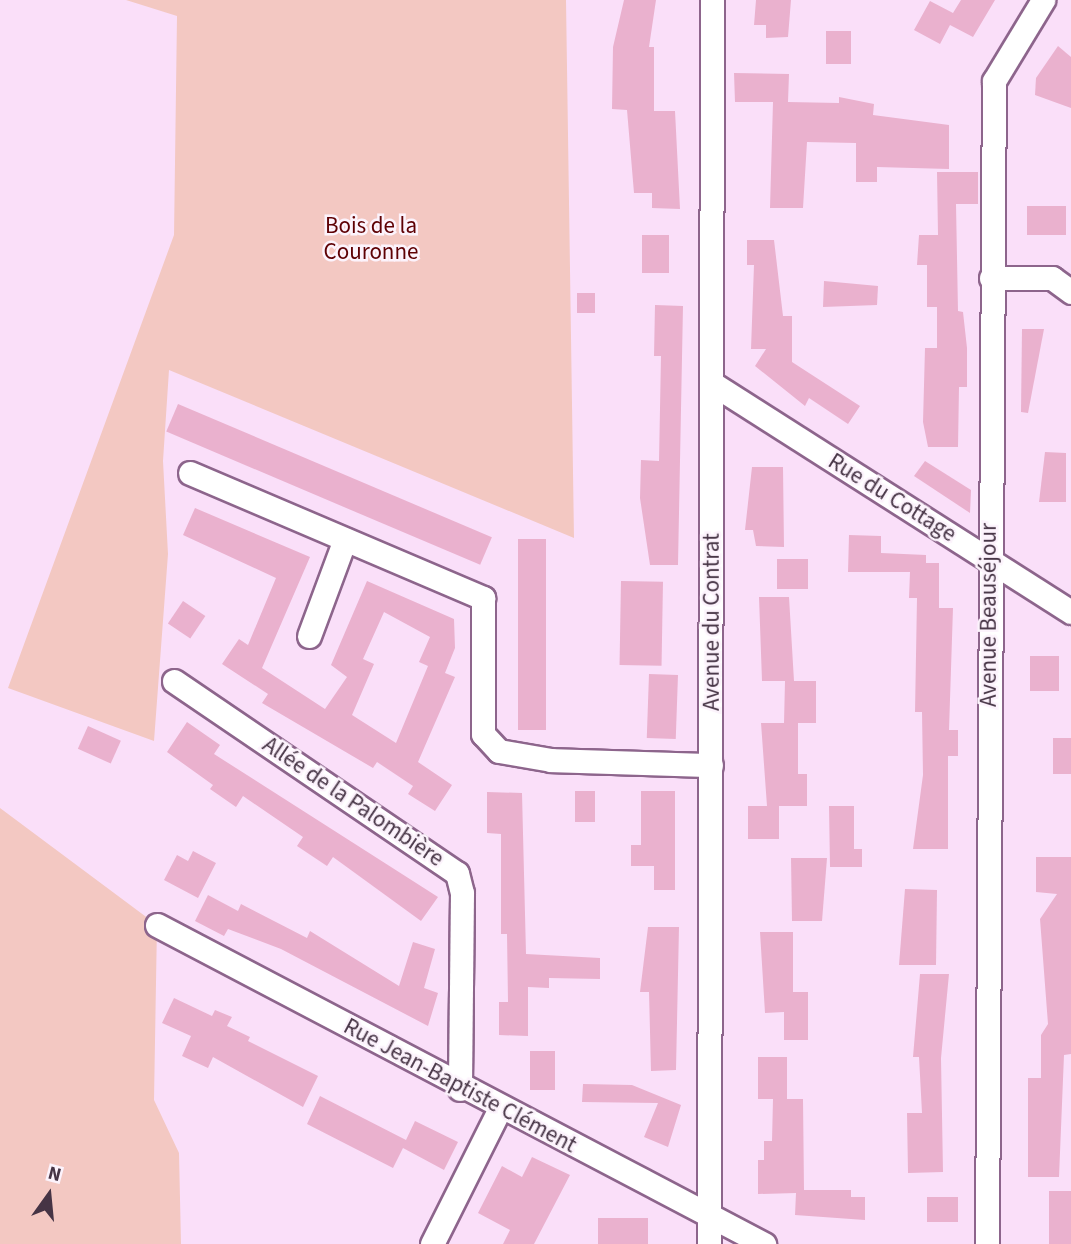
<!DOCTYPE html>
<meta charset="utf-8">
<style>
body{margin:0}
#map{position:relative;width:1071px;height:1244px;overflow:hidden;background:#fadff9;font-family:"Source Sans 3",sans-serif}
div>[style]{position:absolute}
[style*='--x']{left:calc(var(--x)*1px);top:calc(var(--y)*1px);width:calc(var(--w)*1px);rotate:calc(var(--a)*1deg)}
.green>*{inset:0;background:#f3c8c2}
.building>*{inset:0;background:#eab1ce;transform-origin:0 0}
.roads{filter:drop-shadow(2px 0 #8d658c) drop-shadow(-2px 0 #8d658c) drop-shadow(0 2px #8d658c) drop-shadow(0 -2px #8d658c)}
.minor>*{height:23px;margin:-11.5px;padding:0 11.5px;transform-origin:11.5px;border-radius:11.5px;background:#fff}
span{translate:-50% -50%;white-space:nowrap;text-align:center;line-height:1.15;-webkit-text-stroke:5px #fcf3fc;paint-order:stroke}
.park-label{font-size:23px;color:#5e0004}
.street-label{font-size:23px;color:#463445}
.north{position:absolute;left:14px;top:1160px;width:70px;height:70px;-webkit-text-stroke:5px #fcf3fc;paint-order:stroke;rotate:15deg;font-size:19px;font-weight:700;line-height:28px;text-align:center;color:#463445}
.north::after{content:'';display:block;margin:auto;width:24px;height:32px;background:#463445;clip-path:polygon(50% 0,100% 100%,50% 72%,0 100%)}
</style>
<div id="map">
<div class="green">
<div style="clip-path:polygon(126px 0,566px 0,574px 538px,169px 370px,163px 461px,168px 554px,154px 741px,8px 688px,174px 235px,177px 16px)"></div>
<div style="clip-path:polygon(0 808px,157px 925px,154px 1100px,179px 1153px,181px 1244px,0 1244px)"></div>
</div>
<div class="building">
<div style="clip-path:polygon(624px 0,656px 0,649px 47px,654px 47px,654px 111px,675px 111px,680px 209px,652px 208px,652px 193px,634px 193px,627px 110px,612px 109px,613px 47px)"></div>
<div style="clip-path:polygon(756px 0,791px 0,788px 37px,766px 38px,766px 25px,754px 25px)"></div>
<div style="clip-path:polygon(961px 0,995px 0,973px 37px,950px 25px,940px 44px,914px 30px,930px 1px,953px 13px)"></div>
<div style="left:826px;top:31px;width:25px;height:33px"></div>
<div style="clip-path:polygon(1058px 46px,1071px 57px,1071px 108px,1035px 95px,1036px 78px)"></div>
<div style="clip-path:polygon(734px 73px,789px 74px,788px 102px,839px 103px,839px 97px,874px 104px,873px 115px,949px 125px,949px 169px,877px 167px,877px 182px,856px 182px,856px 143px,807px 142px,803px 208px,770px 208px,773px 102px,735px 102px)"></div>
<div style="clip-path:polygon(937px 172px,978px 172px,978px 204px,956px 204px,958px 311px,963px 312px,967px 348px,967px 387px,959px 387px,958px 447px,928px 447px,923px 422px,925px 348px,937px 348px,937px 307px,927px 307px,927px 265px,917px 265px,919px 235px,938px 235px)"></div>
<div style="left:1027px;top:206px;width:39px;height:29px"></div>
<div style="left:642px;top:235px;width:27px;height:38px"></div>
<div style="clip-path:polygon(747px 240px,774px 240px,783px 316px,792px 316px,792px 362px,860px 406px,848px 424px,809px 398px,805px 406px,755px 366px,766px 349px,751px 349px,754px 265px,747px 265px)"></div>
<div style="clip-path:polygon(824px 281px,878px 286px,877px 305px,823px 307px)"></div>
<div style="left:577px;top:293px;width:18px;height:20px"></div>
<div style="clip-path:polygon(655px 305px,683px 306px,678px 565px,650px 565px,640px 498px,641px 460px,659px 461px,661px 356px,654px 356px)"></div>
<div style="clip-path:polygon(1022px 329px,1044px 329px,1028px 413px,1021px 412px)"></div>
<div style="left:178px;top:404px;width:341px;height:30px;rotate:23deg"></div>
<div style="clip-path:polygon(1045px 452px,1066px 453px,1066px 502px,1039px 502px)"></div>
<div style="clip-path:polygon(925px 461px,971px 490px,970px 513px,914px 476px)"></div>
<div style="clip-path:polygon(752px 467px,783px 467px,784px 547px,756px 546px,753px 530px,745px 530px)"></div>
<div style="clip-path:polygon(evenodd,195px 508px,310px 557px,262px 668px,325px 709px,347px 677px,331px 665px,367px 581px,454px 619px,455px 648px,445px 673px,455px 677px,418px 762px,452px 785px,435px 811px,408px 794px,413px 786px,377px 762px,373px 768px,262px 703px,268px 694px,222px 664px,239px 639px,248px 645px,276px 578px,183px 535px,195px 508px,384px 612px,430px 637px,419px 662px,428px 666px,396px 743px,352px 715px,374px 664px,363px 659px,384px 612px)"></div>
<div style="clip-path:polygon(849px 535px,881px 536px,881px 553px,926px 555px,926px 563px,939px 563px,939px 608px,953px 608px,949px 730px,958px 730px,958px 756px,948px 756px,948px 849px,913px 849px,923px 775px,922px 712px,915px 712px,917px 598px,909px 598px,910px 572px,848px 572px)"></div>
<div style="left:518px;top:539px;width:28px;height:191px"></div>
<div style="left:777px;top:559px;width:31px;height:30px"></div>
<div style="left:621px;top:581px;width:42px;height:84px;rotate:1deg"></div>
<div style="clip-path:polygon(759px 597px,789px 597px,794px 681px,816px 681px,816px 723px,787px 723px,798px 723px,798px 774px,807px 774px,807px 806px,767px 806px,761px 723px,784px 723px,785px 681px,762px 681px)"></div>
<div style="left:183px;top:601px;width:27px;height:27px;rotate:34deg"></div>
<div style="left:1030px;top:656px;width:29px;height:35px"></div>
<div style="left:649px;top:674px;width:29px;height:64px;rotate:2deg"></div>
<div style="clip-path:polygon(187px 722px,220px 745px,214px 754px,438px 897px,421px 921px,333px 857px,327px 866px,297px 846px,303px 837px,243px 796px,236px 807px,210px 789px,213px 785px,167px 752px)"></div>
<div style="left:88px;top:726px;width:36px;height:25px;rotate:24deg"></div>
<div style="left:1053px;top:738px;width:18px;height:36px"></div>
<div style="left:575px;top:791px;width:20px;height:31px"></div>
<div style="clip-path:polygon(641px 791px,675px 791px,675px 890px,654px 890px,654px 866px,631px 866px,631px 845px,641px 845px)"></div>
<div style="clip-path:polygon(487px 792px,522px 793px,526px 954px,600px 958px,600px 979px,549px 978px,549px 988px,528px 987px,528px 1036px,499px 1035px,499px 1002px,508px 1002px,507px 934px,501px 934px,501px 834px,487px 833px)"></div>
<div style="left:748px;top:806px;width:31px;height:33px"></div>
<div style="clip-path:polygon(829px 806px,854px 806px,854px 849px,862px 849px,862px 867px,830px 867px)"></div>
<div style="clip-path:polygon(193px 851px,216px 863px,198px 898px,164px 880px,177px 855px,188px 861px)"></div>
<div style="clip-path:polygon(1036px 857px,1071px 857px,1071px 1054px,1064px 1055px,1059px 1177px,1028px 1177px,1028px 1078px,1041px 1078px,1041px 1035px,1048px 1024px,1040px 919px,1057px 894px,1036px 892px)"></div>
<div style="clip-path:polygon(791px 858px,827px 858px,822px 921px,792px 921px)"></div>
<div style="clip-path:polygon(905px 889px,937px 890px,936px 965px,899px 965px)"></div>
<div style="clip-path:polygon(208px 895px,238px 911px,241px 904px,307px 938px,310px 931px,399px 986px,413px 942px,435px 949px,424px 988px,438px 993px,428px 1026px,281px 949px,228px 929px,224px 936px,195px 921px)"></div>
<div style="clip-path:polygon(648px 927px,679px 927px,676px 1070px,651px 1071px,649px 992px,640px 992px)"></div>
<div style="clip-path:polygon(760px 932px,793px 932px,793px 992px,808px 992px,808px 1040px,784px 1040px,784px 1012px,765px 1013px)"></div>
<div style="clip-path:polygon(920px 974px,949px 974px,941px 1058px,943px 1172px,908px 1173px,907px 1113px,922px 1113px,919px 1057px,913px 1057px)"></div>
<div style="clip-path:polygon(174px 998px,212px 1016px,215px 1010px,232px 1017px,227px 1026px,250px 1037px,248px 1041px,318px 1076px,303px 1107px,213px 1057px,208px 1068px,182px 1056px,191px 1036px,162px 1023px)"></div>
<div style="left:530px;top:1051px;width:25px;height:39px"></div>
<div style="left:758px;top:1057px;width:29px;height:42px"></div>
<div style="clip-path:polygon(583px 1084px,632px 1085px,681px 1105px,668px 1147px,644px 1137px,658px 1103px,582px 1102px)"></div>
<div style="clip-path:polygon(320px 1096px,406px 1140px,415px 1121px,458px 1142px,444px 1170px,403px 1148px,393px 1168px,307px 1124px)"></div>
<div style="clip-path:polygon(773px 1099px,803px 1099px,804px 1190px,851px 1190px,851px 1197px,865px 1197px,865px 1220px,795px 1215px,796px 1193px,758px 1194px,758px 1160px,764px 1160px,764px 1141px,772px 1141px)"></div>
<div style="clip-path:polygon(532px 1157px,570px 1175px,534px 1244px,503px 1244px,510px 1230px,478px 1213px,502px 1166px,522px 1177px)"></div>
<div style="left:1049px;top:1191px;width:22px;height:53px"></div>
<div style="left:927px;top:1197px;width:31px;height:25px"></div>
<div style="left:598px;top:1218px;width:50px;height:26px"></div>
</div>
<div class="roads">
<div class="minor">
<div style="--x:991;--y:278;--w:61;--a:0"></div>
<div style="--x:1052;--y:278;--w:24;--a:36"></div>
<div style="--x:713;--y:384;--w:424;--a:32.5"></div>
<div style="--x:190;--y:473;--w:319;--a:23.1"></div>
<div style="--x:483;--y:598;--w:136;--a:90"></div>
<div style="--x:483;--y:734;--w:23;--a:47"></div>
<div style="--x:499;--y:751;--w:53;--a:9.8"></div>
<div style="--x:551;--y:760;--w:160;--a:1.8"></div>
<div style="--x:309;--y:636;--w:103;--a:-69.6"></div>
<div style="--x:174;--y:681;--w:342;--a:34.2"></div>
<div style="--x:457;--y:873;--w:21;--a:76"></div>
<div style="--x:462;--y:893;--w:196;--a:90.6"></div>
<div style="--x:157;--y:925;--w:686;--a:27.72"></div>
<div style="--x:432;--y:1244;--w:152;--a:-63.4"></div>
<div style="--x:709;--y:1244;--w:1244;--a:-89.86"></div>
<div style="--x:987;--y:1244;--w:1163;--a:-89.66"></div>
<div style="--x:994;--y:81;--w:95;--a:-58.8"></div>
</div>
</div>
<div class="park-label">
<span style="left:371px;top:239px">Bois de la<br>Couronne</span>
</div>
<div class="street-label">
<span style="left:892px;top:498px;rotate:32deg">Rue du Cottage</span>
<span style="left:989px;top:615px;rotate:-90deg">Avenue Beauséjour</span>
<span style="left:712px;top:622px;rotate:-90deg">Avenue du Contrat</span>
<span style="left:353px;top:802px;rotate:34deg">Allée de la Palombière</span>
<span style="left:460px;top:1086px;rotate:28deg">Rue Jean-Baptiste Clément</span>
</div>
<div class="north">N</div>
</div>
